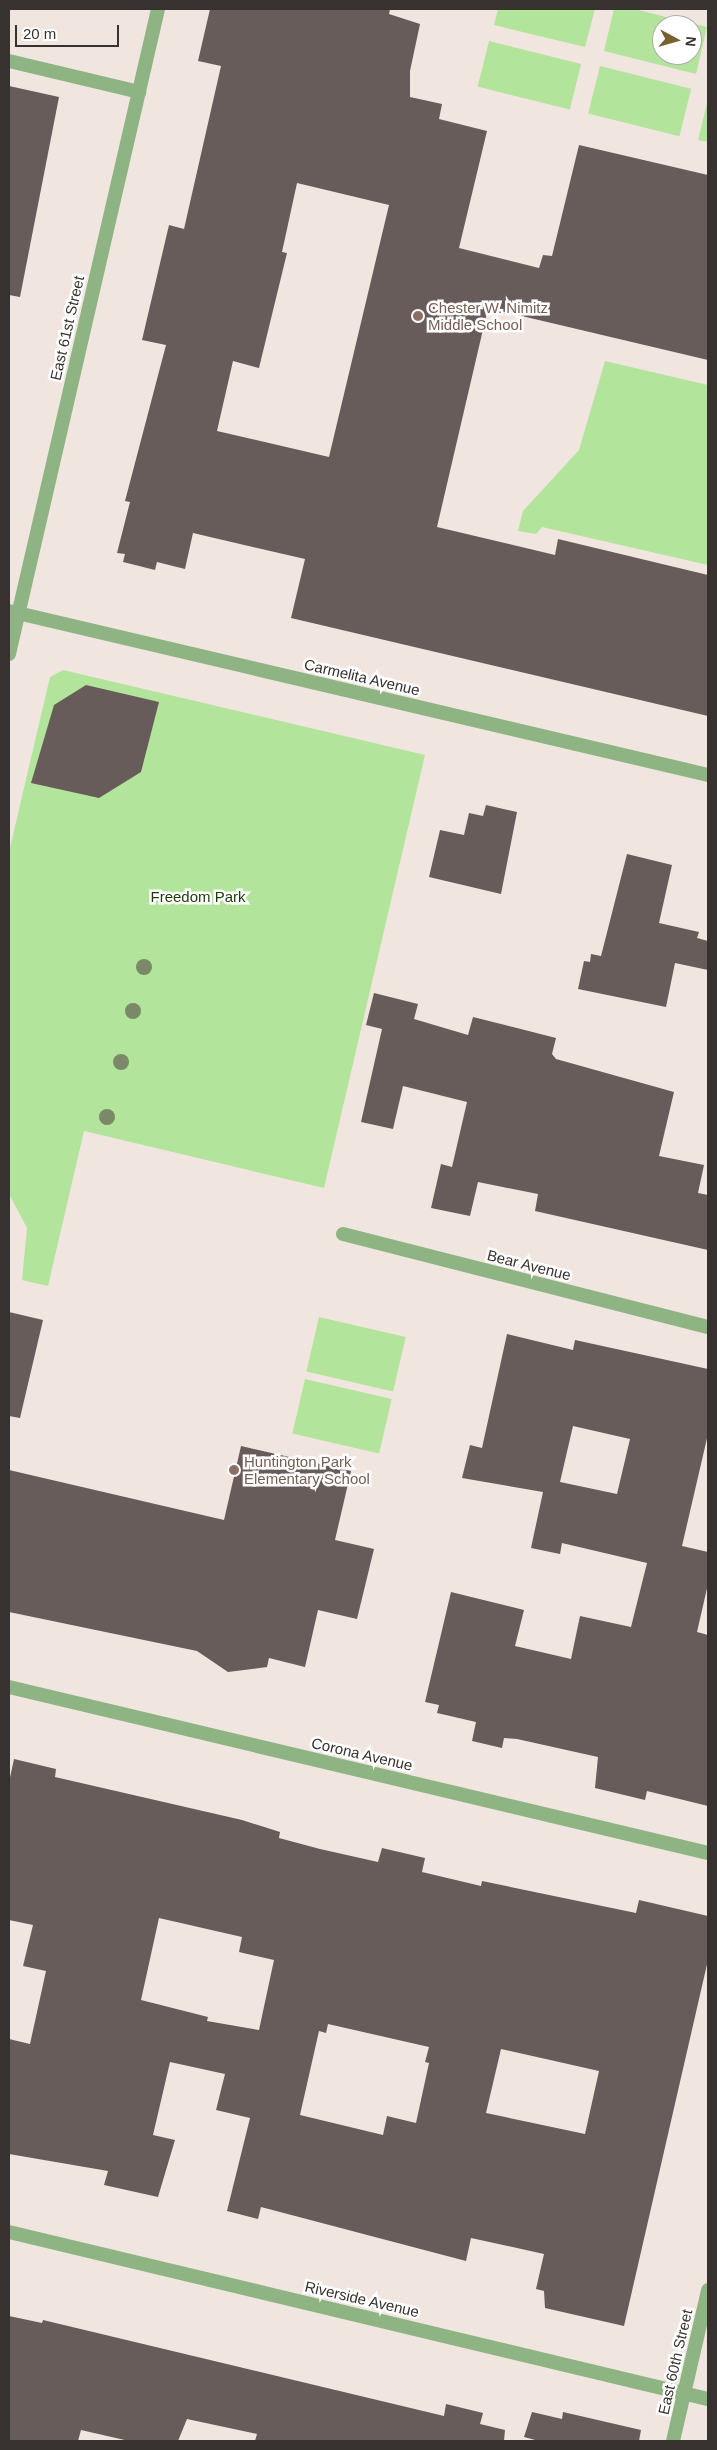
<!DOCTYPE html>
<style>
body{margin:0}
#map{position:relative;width:717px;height:2450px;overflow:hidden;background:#f1e5df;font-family:Helvetica,sans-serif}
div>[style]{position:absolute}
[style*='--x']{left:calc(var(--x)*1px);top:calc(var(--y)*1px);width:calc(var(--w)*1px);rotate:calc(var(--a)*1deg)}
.green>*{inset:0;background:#b3e49c;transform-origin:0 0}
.building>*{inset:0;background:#685c5a}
.minor>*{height:14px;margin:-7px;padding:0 7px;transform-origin:7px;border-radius:7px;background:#8fb483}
.trees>*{width:16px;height:16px;margin:-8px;border-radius:50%;background:#7c8968}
.dots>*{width:14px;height:14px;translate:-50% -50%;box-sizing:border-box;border:2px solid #fff;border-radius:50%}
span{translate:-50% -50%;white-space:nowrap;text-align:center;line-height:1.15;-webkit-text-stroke:5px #fff;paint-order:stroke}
.education-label{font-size:15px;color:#785e54}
.left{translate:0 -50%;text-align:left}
.street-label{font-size:15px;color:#373230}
.park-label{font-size:15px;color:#1c3d06}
.frame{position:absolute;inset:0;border:10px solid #373230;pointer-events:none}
.north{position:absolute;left:652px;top:15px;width:50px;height:50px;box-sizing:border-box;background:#fff;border:1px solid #afadac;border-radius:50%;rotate:96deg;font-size:14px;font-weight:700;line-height:20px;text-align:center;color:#373230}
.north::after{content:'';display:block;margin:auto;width:18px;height:22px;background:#796031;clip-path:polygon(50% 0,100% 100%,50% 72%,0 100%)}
.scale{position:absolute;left:15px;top:25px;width:104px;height:22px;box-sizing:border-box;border:2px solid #373230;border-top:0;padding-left:6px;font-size:15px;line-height:18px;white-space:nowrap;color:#373230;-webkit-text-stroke:4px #fff;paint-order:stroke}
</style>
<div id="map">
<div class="green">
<div style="clip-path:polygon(498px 9px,595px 9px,585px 47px,494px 25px)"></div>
<div style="clip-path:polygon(evenodd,614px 9px,634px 9px,707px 27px,696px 74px,604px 51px,614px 9px,662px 25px,692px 25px,692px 55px,662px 55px,662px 25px)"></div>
<div style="left:489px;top:41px;width:95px;height:47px;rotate:14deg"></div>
<div style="left:600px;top:66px;width:94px;height:49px;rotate:14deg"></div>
<div style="clip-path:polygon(708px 99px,708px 142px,698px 140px)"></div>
<div style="clip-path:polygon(605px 361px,708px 385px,708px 565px,542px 527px,536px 534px,518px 531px,523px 511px,579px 450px)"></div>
<div style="clip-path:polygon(63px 670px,425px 755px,324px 1188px,84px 1131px,48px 1286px,22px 1280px,27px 1228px,9px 1194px,9px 852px,50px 677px)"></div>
<div style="left:319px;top:1317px;width:89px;height:56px;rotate:13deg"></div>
<div style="left:305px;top:1379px;width:89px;height:56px;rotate:13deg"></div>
</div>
<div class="building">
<div style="clip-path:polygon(evenodd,210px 9px,390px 9px,389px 14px,420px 24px,410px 71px,410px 97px,442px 104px,439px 119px,487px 131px,459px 248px,539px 268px,543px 255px,552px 256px,579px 145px,708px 175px,708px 360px,488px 308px,437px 527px,555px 555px,558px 539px,708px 575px,708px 716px,291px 618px,305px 559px,193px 533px,185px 569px,157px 562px,155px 570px,123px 562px,125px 554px,117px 553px,130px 502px,125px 501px,166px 345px,142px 340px,169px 225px,184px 229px,221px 66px,198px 61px,210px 9px,297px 183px,389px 205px,329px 457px,217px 431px,233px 361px,259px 368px,287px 253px,282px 252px,297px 183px)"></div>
<div style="clip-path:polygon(9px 86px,59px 97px,20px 297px,9px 295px)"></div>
<div style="clip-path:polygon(86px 685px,159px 702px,141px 772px,99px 798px,31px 783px,54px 705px)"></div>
<div style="clip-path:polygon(486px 805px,517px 812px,501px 894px,429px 877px,440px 830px,464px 835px,469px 813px,483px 816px)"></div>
<div style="clip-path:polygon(627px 854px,672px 865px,659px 923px,699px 932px,697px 938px,708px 941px,708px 970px,675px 963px,666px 1007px,578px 989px,584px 961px,590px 962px,591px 954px,601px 956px)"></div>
<div style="clip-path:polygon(374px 993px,418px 1004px,414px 1019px,468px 1035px,473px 1017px,556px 1038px,552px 1054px,556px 1059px,674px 1092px,659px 1156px,704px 1165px,698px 1193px,708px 1195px,708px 1250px,535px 1211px,538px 1194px,478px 1182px,470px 1216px,431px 1208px,441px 1164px,452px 1167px,467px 1102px,403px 1086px,393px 1129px,361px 1122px,382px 1029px,366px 1025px)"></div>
<div style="clip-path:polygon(9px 1312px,43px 1320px,20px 1418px,9px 1416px)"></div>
<div style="clip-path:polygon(evenodd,507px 1334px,573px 1350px,575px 1340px,708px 1369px,708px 1434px,682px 1546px,708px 1552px,708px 1584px,697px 1632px,708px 1635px,708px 1806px,647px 1791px,645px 1800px,595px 1788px,598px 1757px,517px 1739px,504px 1738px,502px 1748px,472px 1741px,476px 1722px,437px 1713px,439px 1705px,425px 1702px,451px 1592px,524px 1610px,515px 1646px,571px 1659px,580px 1616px,631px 1627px,647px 1563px,562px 1543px,560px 1554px,531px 1548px,543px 1492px,462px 1478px,470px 1445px,482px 1448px,507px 1334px,573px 1426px,630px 1439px,617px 1494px,560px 1482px,573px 1426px)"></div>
<div style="clip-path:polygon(241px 1446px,351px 1471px,335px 1540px,374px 1549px,357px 1619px,318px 1610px,305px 1667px,269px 1658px,267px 1667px,228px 1672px,197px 1651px,9px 1612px,9px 1470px,224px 1520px)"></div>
<div style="clip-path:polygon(evenodd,14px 1759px,56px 1769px,55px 1777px,242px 1820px,280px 1832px,279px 1838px,320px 1849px,378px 1862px,382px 1848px,425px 1858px,422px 1872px,481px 1886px,482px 1881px,636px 1913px,639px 1900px,708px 1916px,708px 1960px,624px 2326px,545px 2308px,544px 2291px,536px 2289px,544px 2254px,471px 2238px,466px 2261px,261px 2207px,258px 2219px,227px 2211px,250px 2118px,216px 2110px,225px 2074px,170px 2062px,153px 2135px,175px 2140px,158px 2197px,104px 2185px,108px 2171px,9px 2154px,9px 2039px,30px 2044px,46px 1971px,23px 1966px,33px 1925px,9px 1920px,9px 1782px,14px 1759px,159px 1918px,242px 1937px,239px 1952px,274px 1960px,259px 2030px,207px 2021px,208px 2017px,141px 2000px,159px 1918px,14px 1759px,328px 2024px,429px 2047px,425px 2062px,429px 2063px,416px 2123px,387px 2116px,383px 2135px,300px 2115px,319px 2031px,326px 2033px,328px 2024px,14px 1759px,501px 2049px,599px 2071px,585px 2134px,486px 2113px,501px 2049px)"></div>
<div style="clip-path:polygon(9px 2316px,42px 2323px,43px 2320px,444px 2416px,446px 2404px,483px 2413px,480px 2424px,505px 2430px,504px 2441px,255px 2441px,257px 2434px,187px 2419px,178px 2441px,129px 2441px,81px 2430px,78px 2441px,9px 2441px)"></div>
<div style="clip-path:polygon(532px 2412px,562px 2419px,563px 2412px,641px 2430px,639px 2441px,539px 2441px,524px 2437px)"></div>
</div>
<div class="minor">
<div style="--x:9;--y:61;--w:134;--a:13.4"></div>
<div style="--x:9;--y:611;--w:718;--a:13.2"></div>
<div style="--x:9;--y:654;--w:662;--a:-76.99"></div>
<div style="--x:343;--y:1234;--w:377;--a:14.3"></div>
<div style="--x:9;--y:1687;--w:718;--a:13.36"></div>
<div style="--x:9;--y:2232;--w:719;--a:13.44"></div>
<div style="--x:673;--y:2441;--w:155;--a:-76.9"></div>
</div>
<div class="trees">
<div style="left:144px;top:967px"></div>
<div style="left:133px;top:1011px"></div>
<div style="left:121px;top:1062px"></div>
<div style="left:107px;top:1117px"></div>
</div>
<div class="dots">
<div style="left:418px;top:316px;background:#8d6e63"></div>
<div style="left:234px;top:1470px;background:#8d6e63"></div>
</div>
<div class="education-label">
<span class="left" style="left:428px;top:316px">Chester W. Nimitz<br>Middle School</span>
<span class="left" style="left:244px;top:1470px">Huntington Park<br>Elementary School</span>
</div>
<div class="street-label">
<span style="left:67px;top:328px;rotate:-77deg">East 61st Street</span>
<span style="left:362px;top:677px;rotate:13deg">Carmelita Avenue</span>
<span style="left:529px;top:1265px;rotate:14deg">Bear Avenue</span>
<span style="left:362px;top:1754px;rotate:13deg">Corona Avenue</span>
<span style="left:362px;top:2299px;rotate:13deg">Riverside Avenue</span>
<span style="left:675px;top:2362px;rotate:-77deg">East 60th Street</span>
</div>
<div class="park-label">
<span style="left:198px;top:897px">Freedom Park</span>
</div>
<div class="frame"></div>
<div class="north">N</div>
<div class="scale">20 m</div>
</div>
